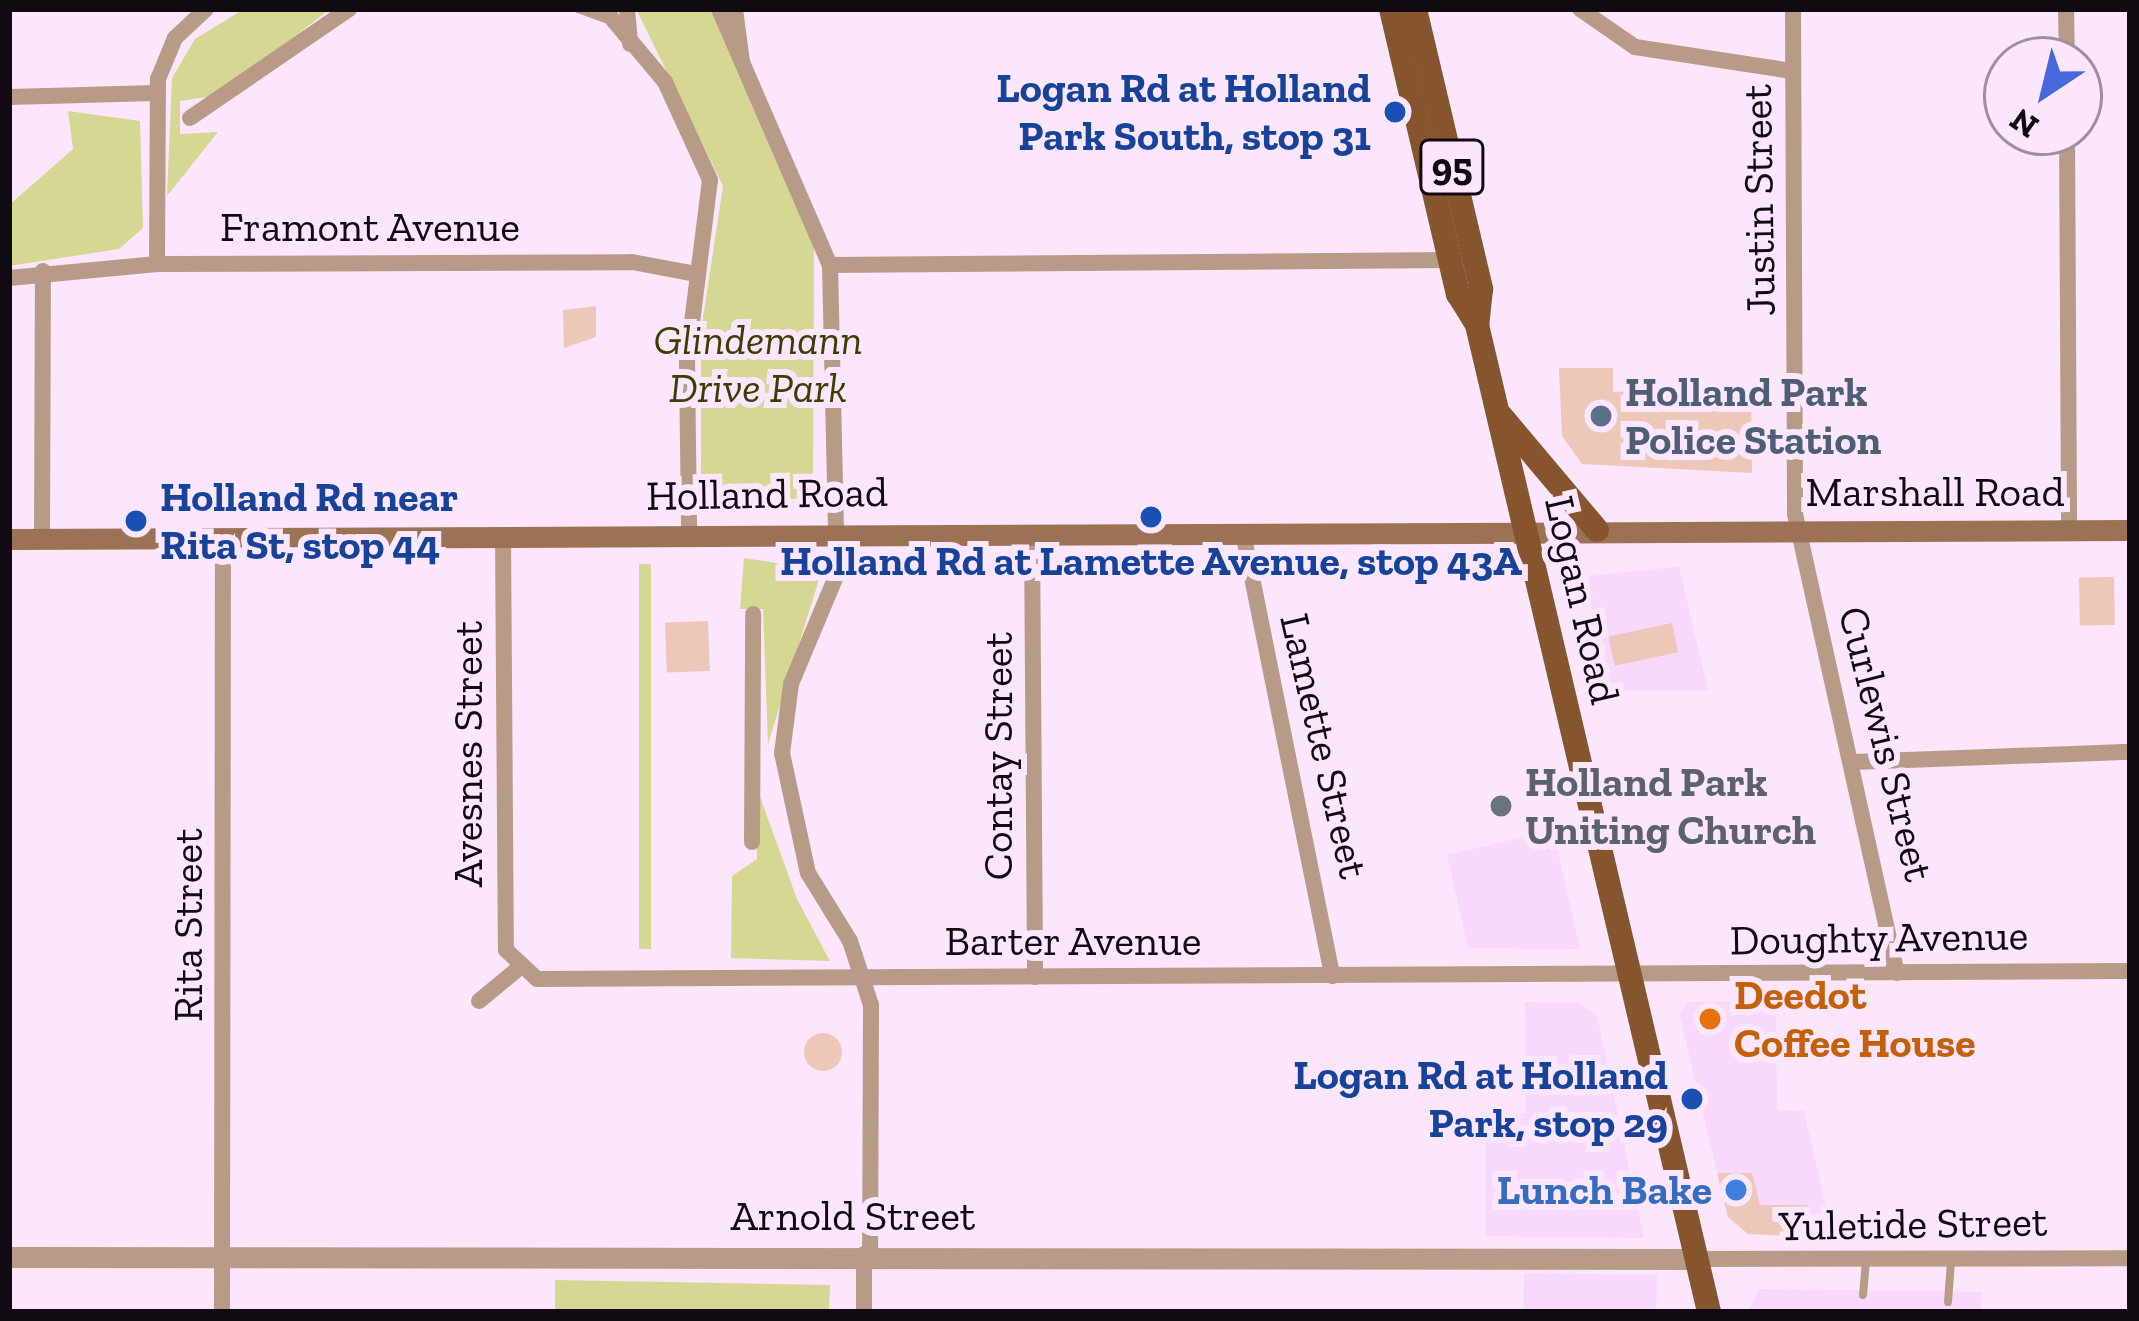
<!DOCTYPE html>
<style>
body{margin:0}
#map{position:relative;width:2139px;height:1321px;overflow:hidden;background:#fbe6fe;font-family:"Zilla Slab",serif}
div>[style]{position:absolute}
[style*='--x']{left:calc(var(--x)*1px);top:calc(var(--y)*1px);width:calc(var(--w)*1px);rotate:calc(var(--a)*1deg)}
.built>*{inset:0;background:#f8d8fc;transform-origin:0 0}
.green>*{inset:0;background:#d5d892;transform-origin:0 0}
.building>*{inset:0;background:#edc7b8;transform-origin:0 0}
.round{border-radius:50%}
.service>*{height:8px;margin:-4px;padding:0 4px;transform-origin:4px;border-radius:4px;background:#b89b86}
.minor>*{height:16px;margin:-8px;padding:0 8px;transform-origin:8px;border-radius:8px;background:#b89b86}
.tertiary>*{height:21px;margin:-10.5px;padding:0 10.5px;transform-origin:10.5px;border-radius:10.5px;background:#b89b86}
.secondary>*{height:21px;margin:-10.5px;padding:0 10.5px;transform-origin:10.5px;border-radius:10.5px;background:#9b7253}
.primary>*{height:24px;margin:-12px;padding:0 12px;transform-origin:12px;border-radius:12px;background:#86552d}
.dots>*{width:33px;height:33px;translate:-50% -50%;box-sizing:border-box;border:6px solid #fbe6fe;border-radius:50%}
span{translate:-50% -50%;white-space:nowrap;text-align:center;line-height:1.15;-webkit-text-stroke:12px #fbe6fe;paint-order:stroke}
.shield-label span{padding:3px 9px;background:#fbe6fe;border:3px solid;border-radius:9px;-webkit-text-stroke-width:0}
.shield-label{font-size:39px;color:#120a13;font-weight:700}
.transit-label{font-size:42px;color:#164399;font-weight:700}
.right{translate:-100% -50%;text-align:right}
.left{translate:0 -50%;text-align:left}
.street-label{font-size:42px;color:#120a13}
.park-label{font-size:42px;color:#3d3d00;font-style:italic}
.service-label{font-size:42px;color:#4e5e75;font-weight:700}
.worship-label{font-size:42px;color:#5b616d;font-weight:700}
.food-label{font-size:42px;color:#c56008;font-weight:700}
.shop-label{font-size:42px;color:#366cbe;font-weight:700}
.frame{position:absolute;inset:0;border:12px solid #120a13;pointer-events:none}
.north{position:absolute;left:1983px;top:36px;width:120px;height:120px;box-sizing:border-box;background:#fbe6fe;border:3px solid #9e8ea0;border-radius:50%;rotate:215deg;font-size:33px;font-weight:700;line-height:48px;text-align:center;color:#120a13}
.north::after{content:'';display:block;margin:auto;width:42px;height:54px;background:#4768dc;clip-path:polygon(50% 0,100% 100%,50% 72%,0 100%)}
</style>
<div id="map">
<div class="built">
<div style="clip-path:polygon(1679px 567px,1708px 690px,1606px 690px,1585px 576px)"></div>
<div style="clip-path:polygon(1553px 830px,1580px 949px,1468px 948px,1447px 855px)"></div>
<div style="clip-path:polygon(1776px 1001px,1777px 1110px,1804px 1111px,1832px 1233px,1748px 1234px,1728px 1217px,1679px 1013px,1688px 1002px)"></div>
<div style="clip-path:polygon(1525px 1002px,1579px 1003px,1597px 1015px,1644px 1238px,1486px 1236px,1486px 1115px,1526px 1113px)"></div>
<div style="left:1524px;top:1273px;width:133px;height:39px;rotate:1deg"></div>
<div style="clip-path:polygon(1759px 1289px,1981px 1292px,1981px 1312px,1748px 1312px)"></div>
</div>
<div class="green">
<div style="clip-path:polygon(244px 9px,330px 9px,220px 95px,180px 101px,180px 134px,218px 132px,167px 196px,172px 78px,195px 39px)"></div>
<div style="clip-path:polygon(712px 9px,814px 244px,813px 499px,802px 511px,711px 512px,701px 494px,701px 331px,723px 186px,637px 11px)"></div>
<div style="clip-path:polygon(68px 111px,140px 121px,143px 228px,119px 249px,9px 266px,9px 205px,73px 149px)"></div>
<div style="clip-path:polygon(744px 558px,822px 570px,768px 744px,763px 609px,740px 609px)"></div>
<div style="left:639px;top:564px;width:12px;height:385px"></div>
<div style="clip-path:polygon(755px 783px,797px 899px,830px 961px,731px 958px,732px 876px,757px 859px)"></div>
<div style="clip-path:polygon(555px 1280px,830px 1285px,829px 1312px,555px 1312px)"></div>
</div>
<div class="building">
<div style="clip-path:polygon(596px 306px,596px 337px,564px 348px,563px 310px)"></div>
<div style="clip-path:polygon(1559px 368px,1613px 368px,1613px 392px,1751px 386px,1752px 473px,1582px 464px,1562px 436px)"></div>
<div style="left:2114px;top:577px;width:48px;height:35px;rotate:89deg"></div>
<div style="left:708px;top:621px;width:50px;height:43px;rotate:88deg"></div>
<div style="left:1672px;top:623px;width:30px;height:65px;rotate:78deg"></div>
<div class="round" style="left:804px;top:1033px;width:38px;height:38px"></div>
<div style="clip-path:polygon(1717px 1173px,1752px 1173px,1760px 1205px,1808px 1205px,1814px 1237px,1748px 1234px,1728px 1217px)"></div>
</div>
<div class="service">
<div style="--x:578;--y:9;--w:30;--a:20"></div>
<div style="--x:1863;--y:1295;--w:34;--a:-85"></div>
<div style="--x:1948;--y:1302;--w:41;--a:-85.8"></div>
</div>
<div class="minor">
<div style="--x:604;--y:9;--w:95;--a:50.1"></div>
<div style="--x:665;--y:82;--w:108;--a:65.3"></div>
<div style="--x:710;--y:180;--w:182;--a:97.2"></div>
<div style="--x:687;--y:361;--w:170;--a:89.3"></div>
<div style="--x:627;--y:9;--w:35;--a:85"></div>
<div style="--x:719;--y:9;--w:279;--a:66.6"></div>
<div style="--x:830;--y:265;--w:309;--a:88.7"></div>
<div style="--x:837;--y:574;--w:119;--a:112.7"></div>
<div style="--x:791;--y:684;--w:70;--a:97.4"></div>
<div style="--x:782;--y:753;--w:123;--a:77.8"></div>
<div style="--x:808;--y:873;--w:80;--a:58.3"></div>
<div style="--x:850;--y:941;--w:67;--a:71.8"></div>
<div style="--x:871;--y:1005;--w:249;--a:90.2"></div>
<div style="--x:735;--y:9;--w:53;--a:82.5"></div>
<div style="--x:1580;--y:9;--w:67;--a:34.6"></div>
<div style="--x:1635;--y:47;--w:159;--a:8.7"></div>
<div style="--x:1793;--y:9;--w:505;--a:89.77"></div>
<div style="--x:1795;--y:514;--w:470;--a:77.5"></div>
<div style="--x:2066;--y:9;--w:51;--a:88.9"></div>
<div style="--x:9;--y:97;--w:147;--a:-1.6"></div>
<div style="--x:190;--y:118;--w:193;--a:-34.4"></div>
<div style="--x:2067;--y:132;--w:398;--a:89.7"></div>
<div style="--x:157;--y:264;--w:185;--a:-89.7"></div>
<div style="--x:158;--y:79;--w:44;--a:-67.5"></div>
<div style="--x:175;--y:38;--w:42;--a:-43.1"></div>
<div style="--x:830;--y:265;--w:620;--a:-0.46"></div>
<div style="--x:9;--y:278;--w:149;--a:-5.4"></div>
<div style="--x:157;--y:264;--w:475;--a:-0.2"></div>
<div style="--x:632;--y:262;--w:66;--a:10.5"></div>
<div style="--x:1243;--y:533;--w:452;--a:78.6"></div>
<div style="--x:1032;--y:534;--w:443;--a:89.6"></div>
<div style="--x:503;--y:536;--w:414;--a:89.6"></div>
<div style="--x:506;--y:950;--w:42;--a:43.1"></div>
<div style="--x:537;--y:979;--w:1593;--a:-0.29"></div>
<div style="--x:42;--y:539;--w:268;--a:-89.8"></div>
<div style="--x:1853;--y:762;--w:277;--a:-2.1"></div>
<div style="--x:752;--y:842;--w:228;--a:-89.7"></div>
<div style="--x:479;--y:1001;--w:52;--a:-39.5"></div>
<div style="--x:1697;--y:1259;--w:433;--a:-0.1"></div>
<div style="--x:222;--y:1312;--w:774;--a:-89.93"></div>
<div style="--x:864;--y:1312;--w:58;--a:-90"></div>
</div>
<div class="tertiary">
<div style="--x:9;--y:1257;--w:1688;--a:0.07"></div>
</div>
<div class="secondary">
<div style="--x:9;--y:539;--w:2121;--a:-0.24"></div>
</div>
<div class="primary">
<div style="--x:1391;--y:9;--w:293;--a:76.8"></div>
<div style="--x:1458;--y:294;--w:36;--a:58"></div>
<div style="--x:1477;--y:325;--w:1014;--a:76.77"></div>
<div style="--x:1415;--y:9;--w:288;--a:76.7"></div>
<div style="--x:1481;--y:289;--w:36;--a:96"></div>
<div style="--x:1501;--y:416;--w:149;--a:49.9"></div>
</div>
<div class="dots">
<div style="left:1395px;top:112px;background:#1a4fb4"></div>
<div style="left:1601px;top:416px;background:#5c6f8a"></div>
<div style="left:1151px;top:517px;background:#1a4fb4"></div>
<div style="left:136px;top:521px;background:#1a4fb4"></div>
<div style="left:1501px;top:806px;background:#6b7280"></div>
<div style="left:1710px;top:1019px;background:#e8710a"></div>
<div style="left:1692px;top:1099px;background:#1a4fb4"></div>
<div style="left:1736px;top:1190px;background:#3f7fe0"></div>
</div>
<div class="shield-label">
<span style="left:1452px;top:167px">95</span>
</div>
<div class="transit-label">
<span class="right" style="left:1371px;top:112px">Logan Rd at Holland<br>Park South, stop 31</span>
<span class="left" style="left:160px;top:521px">Holland Rd near<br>Rita St, stop 44</span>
<span style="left:1151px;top:561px">Holland Rd at Lamette Avenue, stop 43A</span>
<span class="right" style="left:1668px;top:1099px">Logan Rd at Holland<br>Park, stop 29</span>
</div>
<div class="street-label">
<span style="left:1759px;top:200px;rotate:-91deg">Justin Street</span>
<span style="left:370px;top:227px">Framont Avenue</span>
<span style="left:1935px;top:492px">Marshall Road</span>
<span style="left:767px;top:494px;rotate:-1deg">Holland Road</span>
<span style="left:1582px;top:600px;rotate:77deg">Logan Road</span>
<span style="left:1886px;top:744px;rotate:76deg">Curlewis Street</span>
<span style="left:1324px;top:746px;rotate:77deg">Lamette Street</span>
<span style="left:468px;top:754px;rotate:-90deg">Avesnes Street</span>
<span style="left:998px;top:756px;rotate:-90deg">Contay Street</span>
<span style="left:188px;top:925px;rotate:-90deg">Rita Street</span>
<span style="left:1879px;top:938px;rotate:-1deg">Doughty Avenue</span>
<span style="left:1073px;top:941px">Barter Avenue</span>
<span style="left:853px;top:1216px">Arnold Street</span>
<span style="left:1913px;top:1224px;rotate:-1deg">Yuletide Street</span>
</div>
<div class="park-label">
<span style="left:758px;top:364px">Glindemann<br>Drive Park</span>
</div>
<div class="service-label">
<span class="left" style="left:1625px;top:416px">Holland Park<br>Police Station</span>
</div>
<div class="worship-label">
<span class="left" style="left:1525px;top:806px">Holland Park<br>Uniting Church</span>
</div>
<div class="food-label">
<span class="left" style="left:1734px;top:1019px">Deedot<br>Coffee House</span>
</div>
<div class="shop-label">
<span class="right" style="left:1712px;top:1190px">Lunch Bake</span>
</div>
<div class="frame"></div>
<div class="north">N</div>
</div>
